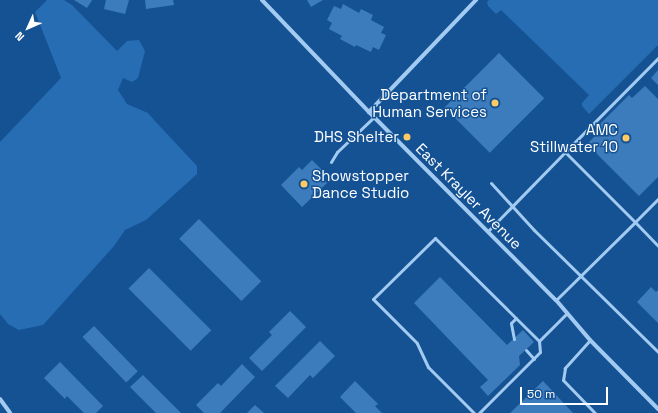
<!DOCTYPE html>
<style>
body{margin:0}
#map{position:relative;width:658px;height:413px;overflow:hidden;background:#145294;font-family:"Space Grotesk",sans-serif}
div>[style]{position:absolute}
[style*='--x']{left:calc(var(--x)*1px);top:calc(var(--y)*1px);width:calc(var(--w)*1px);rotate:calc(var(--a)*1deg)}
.green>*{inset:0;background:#266db3}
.building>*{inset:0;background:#3d7cbc;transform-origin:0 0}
.lane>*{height:3px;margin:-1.5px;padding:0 1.5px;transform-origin:1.5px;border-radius:1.5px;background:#a3cbf2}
.street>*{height:4px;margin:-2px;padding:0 2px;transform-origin:2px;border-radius:2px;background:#a3cbf2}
.dots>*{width:11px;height:11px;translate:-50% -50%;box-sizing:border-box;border:2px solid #145294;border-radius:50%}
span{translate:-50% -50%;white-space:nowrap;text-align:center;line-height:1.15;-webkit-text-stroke:3px #145294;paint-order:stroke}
.poi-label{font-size:15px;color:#fff}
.right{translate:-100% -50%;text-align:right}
.left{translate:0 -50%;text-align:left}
.street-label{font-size:15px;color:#fff}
.north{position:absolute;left:8px;top:8px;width:40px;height:40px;-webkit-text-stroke:3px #145294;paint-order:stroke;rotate:225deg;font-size:11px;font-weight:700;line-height:16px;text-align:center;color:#fff}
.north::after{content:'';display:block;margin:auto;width:14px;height:18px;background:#fff;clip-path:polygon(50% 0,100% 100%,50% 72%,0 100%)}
.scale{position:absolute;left:520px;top:387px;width:88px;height:18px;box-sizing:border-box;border:2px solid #fff;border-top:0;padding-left:5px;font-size:12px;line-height:14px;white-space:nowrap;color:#fff;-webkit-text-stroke:3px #145294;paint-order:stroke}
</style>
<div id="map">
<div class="green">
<div style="clip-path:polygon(47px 0,64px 0,72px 5px,117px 51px,127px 41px,139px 40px,145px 51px,138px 78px,132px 82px,123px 78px,118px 90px,127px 104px,148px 113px,155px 121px,197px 166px,197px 174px,146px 220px,125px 230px,114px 246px,43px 325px,19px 330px,8px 324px,0 314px,0 142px,61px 78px,35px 12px)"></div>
<div style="clip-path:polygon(489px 0,658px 0,658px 45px,589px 114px,582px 106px,582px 103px,589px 95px,501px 10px,496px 14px,488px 6px,487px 2px)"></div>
</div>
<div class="building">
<div style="clip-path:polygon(74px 0,92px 0,87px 8px)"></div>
<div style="clip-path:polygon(106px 0,129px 0,125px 14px,104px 9px)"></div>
<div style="clip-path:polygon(145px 0,173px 0,174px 5px,146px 9px)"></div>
<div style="clip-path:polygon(307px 0,323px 0,311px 7px)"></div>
<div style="clip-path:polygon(343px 4px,359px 13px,361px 9px,373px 15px,371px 20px,384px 27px,381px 33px,386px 35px,379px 50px,373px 47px,371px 52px,356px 45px,355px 47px,340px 39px,342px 36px,329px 29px,332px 23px,327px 20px,334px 6px,341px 9px)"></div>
<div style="left:499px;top:53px;width:64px;height:77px;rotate:45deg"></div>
<div style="clip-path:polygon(658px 70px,658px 85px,651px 78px)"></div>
<div style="clip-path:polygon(645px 86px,658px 99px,658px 177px,639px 196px,587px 144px,600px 131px,596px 128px,629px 95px,632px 98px)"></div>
<div style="clip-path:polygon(312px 160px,326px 174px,322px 177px,327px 183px,302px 207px,281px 185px,299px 167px,302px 170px)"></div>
<div style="left:199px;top:219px;width:88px;height:28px;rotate:45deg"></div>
<div style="left:149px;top:268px;width:88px;height:29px;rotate:45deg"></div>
<div style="clip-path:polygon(440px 277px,507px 345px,523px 330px,534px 342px,519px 356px,520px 365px,488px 396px,480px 387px,488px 380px,414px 303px)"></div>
<div style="clip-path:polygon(651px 287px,656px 292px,658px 290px,658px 323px,637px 302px)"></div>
<div style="clip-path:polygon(290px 311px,306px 327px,262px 371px,249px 358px,272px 335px,269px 332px)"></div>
<div style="left:94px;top:326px;width:63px;height:16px;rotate:46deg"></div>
<div style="clip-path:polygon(320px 341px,335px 356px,313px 378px,310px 375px,288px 398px,275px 386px)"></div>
<div style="clip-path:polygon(60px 362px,103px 406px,96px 413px,84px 413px,67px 396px,65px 399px,44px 378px)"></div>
<div style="clip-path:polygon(242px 364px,255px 377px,220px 413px,204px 413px,196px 405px,218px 383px,221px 386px)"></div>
<div style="clip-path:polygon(143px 375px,181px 413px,156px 413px,130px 387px)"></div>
<div style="clip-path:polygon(355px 381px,378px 404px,375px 406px,382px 413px,356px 413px,340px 397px)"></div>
<div style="clip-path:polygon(543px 381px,573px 413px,510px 413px)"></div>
<div style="clip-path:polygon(255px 405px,264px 413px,247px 413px)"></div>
</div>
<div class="lane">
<div style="--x:658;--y:58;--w:132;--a:134.7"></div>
<div style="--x:565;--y:152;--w:99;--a:45"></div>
<div style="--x:635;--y:222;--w:33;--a:-45"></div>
<div style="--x:331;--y:162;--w:12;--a:-59"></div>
<div style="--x:337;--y:152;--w:51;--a:-43.4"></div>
<div style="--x:491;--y:183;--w:64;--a:47.5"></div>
<div style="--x:534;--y:230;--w:174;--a:44.5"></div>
<div style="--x:488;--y:231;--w:110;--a:-45.7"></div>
<div style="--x:556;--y:300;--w:111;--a:-44.6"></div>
<div style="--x:635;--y:222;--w:33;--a:46"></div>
<div style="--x:514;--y:339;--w:16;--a:-101"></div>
<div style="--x:511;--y:323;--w:7;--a:-45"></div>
<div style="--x:590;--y:340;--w:38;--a:132"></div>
<div style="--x:565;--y:368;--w:12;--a:99"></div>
<div style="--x:563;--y:380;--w:46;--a:45.9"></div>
<div style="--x:539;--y:341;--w:40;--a:-45"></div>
<div style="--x:526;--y:350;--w:12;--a:48"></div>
<div style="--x:474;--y:413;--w:65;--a:-135"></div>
<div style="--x:428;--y:367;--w:26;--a:-115"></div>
<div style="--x:417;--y:343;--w:62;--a:-135"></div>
<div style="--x:373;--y:299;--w:87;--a:-44.5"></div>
<div style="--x:435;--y:238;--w:146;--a:44.7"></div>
<div style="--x:539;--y:341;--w:11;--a:85"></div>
<div style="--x:540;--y:352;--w:86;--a:135"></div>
</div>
<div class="street">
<div style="--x:262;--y:0;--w:155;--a:46.3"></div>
<div style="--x:369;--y:112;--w:265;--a:45.2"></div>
<div style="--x:556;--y:300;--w:52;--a:49.6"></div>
<div style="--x:590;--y:340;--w:97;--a:45.4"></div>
<div style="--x:369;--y:112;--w:155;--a:-46.3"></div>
<div style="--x:0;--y:399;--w:17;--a:54"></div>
</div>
<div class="dots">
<div style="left:495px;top:103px;background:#ffca64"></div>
<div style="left:407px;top:137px;background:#ffca64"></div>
<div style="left:626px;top:138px;background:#ffca64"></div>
<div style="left:304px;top:184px;background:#ffca64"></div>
</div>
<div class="poi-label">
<span class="right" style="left:487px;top:103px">Department of<br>Human Services</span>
<span class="right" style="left:618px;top:138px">AMC<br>Stillwater 10</span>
<span class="right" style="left:399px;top:137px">DHS Shelter</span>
<span class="left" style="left:312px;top:184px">Showstopper<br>Dance Studio</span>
</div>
<div class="street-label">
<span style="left:469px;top:196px;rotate:45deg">East Krayler Avenue</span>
</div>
<div class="north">N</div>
<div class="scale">50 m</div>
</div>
